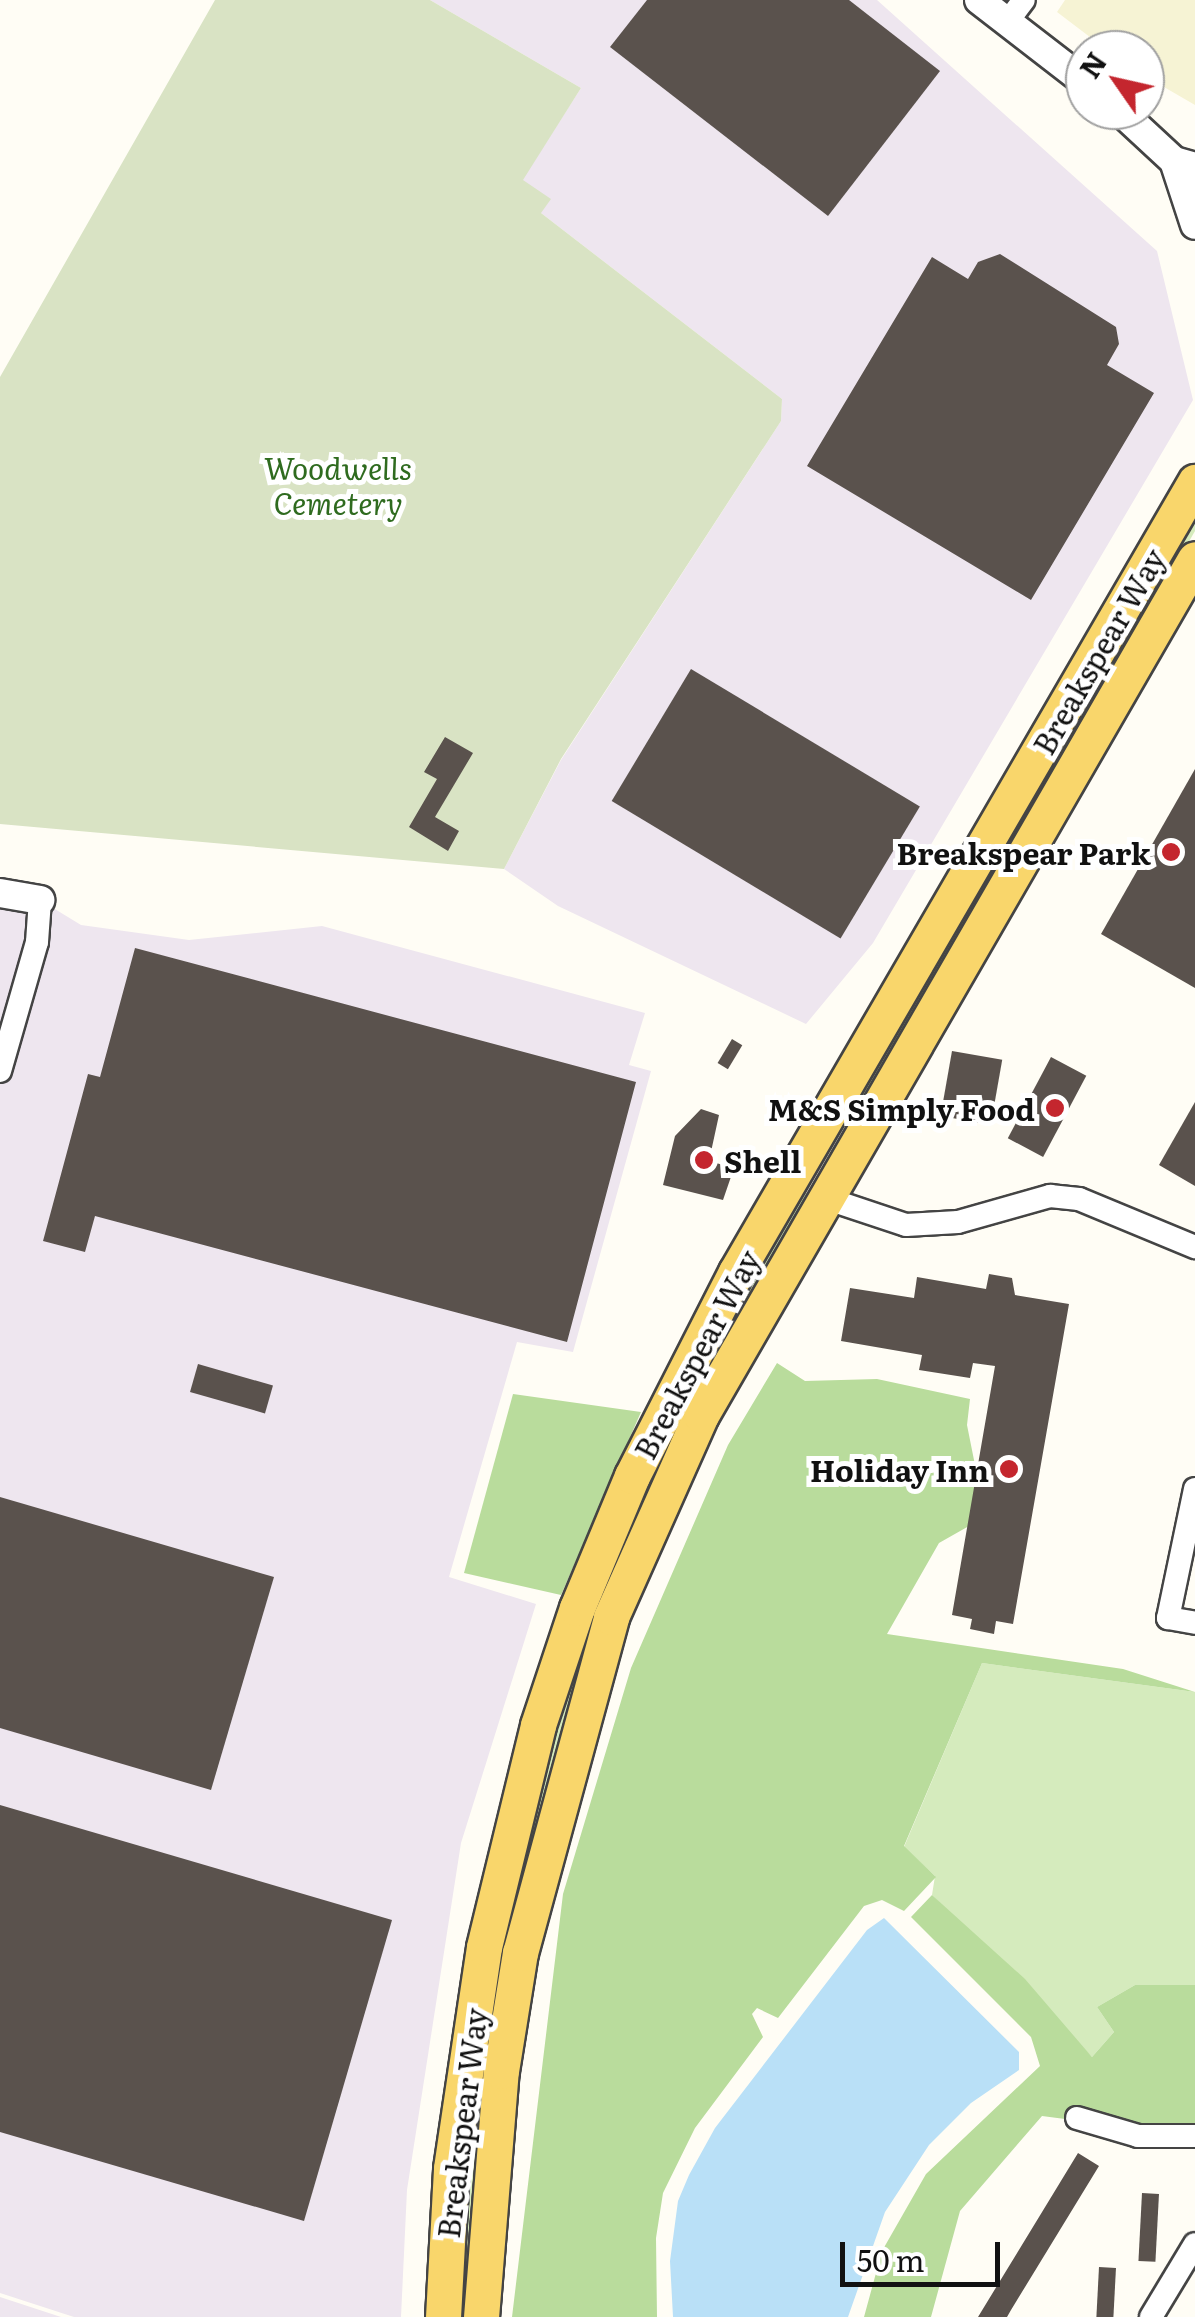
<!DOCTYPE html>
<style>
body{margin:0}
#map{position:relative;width:1195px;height:2317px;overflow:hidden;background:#fffdf5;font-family:Literata,serif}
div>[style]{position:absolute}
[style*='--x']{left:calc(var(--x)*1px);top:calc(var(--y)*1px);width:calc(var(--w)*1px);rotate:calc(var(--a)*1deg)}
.industrial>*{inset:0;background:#eee6ef}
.farmland>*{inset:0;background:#f6f3d4}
.green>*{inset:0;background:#d5ebbd}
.forest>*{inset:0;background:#b9dc9c}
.cemetery>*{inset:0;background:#d9e3c4}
.water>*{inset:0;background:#b9e0f7}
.building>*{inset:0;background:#5a524d;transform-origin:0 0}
.roads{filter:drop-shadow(2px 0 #444) drop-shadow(-2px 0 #444) drop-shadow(0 2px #444) drop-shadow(0 -2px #444)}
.minor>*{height:22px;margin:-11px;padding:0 11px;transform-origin:11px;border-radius:11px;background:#fff}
.tertiary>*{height:28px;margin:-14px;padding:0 14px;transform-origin:14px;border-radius:14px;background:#fff}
.primary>*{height:35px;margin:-17.5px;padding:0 17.5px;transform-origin:17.5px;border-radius:17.5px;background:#f9d66b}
.dots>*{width:28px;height:28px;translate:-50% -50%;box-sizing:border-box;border:5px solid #fff;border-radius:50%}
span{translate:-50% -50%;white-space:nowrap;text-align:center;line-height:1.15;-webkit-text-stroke:10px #fff;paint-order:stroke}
.park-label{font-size:30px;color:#2f6b1f;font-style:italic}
.street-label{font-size:30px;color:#111}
.poi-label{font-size:30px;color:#111;font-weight:700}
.right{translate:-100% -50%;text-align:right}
.left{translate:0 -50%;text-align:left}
.north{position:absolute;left:1065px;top:30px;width:100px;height:100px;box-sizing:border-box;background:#fff;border:2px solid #a0a0a0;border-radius:50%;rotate:304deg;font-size:28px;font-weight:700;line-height:40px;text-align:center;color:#111}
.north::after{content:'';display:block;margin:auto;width:35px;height:45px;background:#c4262e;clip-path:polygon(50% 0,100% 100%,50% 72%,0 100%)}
.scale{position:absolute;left:840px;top:2242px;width:160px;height:45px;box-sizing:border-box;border:5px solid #111;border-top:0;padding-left:12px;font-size:30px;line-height:35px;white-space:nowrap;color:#111;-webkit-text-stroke:8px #fff;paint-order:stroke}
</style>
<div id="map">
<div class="industrial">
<div style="clip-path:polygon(430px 0,877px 0,1157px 251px,1193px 400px,873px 943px,806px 1024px,558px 906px,504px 869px,561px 760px,781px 421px,782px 399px,541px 213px,522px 180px,581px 88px)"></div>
<div style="clip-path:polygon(0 897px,40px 900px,81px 925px,189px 940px,322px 926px,645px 1013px,629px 1065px,651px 1071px,573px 1352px,517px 1342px,449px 1577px,536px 1604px,461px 1843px,407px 2190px,401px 2317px,74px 2317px,0 2293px)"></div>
<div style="clip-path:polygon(0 2297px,61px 2317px,0 2317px)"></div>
</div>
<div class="farmland">
<div style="clip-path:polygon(1065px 0,1195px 0,1195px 105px,1145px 76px,1145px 50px,1107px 50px,1057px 12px)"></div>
</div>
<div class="green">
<div style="clip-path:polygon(1195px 502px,1195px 531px,850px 1130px,840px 1124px)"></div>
<div style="clip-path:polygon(801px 1189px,812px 1197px,594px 1638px,470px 2317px,456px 2317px,461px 2187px,490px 1974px,574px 1652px,647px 1472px)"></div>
<div style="clip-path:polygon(982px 1663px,1195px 1692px,1195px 1985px,1135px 1985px,1097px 2007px,1114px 2032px,1092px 2057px,932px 1895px,935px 1876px,904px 1847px)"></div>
</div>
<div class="forest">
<div style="clip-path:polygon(777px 1363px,805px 1381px,877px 1379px,970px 1399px,967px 1425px,977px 1475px,969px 1526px,939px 1543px,887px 1634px,1123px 1669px,1195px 1692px,982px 1663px,904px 1846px,936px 1877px,904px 1911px,882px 1900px,864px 1906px,778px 2018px,757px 2008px,752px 2014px,763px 2037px,695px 2128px,663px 2193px,656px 2238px,657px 2317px,512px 2317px,563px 1894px,631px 1668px,728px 1445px)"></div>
<div style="clip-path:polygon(513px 1394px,641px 1412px,561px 1595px,464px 1573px)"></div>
<div style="clip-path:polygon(932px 1895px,1025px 1979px,1092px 2057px,1114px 2032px,1097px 2007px,1135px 1985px,1195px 1985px,1195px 2136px,1042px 2116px,960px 2211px,931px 2317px,864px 2317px,882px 2251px,926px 2174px,1040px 2066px,1031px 2037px,911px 1917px)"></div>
</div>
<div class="cemetery">
<div style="clip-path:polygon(215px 0,430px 0,581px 88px,523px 180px,551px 199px,541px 213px,782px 399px,781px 421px,561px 759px,504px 869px,0 824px,0 377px)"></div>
</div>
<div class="water">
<div style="clip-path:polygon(884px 1918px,1019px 2052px,1019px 2070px,971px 2103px,929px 2145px,885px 2212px,848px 2317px,673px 2317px,670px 2261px,678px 2201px,689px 2175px,715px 2128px,867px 1930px)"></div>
</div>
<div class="building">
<div style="clip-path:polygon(647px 0,849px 0,940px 71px,828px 216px,610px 47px)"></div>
<div style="clip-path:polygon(1000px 254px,1116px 327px,1119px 344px,1107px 365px,1154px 393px,1031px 600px,807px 466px,932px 257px,968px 279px,978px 262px)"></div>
<div style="left:691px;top:669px;width:267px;height:154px;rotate:31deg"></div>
<div style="clip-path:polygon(445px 737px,473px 753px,435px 817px,459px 831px,448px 851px,409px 827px,437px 779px,424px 772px)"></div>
<div style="clip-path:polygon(1195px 769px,1195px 988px,1101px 934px)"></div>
<div style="clip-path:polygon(135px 948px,636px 1082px,567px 1342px,95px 1216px,85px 1252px,43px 1241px,88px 1074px,100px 1077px)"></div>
<div style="left:732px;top:1039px;width:12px;height:28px;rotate:31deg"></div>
<div style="left:952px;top:1051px;width:51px;height:66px;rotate:10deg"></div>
<div style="left:1051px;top:1057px;width:40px;height:92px;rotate:28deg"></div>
<div style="clip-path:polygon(1195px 1102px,1195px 1186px,1159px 1165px)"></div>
<div style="clip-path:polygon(701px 1109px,719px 1115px,709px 1161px,734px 1168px,723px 1200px,663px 1185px,675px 1136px)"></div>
<div style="clip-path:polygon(989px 1274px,1012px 1278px,1015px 1295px,1069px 1304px,1013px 1624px,996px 1621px,994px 1634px,970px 1629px,972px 1619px,952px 1615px,995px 1366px,973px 1363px,970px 1378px,919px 1370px,922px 1355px,841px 1341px,850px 1288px,914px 1298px,917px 1277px,986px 1289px)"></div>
<div style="left:198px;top:1364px;width:78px;height:29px;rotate:16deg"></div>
<div style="clip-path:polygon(0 1497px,274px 1577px,211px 1790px,0 1728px)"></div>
<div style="clip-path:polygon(0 1805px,392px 1920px,304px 2221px,0 2132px)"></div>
<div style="clip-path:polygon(1078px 2153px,1099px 2166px,1011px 2310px,1007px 2317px,978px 2317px)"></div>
<div style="left:1142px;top:2193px;width:17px;height:68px;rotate:3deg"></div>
<div style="left:1099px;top:2267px;width:17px;height:50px;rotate:3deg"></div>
</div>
<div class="roads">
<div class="minor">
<div style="--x:1008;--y:21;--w:26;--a:-53"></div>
<div style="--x:0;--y:1071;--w:134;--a:-74"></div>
<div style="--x:37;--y:942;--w:42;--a:-85.9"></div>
<div style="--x:825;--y:1198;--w:85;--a:18.4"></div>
<div style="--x:906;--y:1225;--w:52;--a:-3.3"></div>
<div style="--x:958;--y:1222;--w:96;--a:-15.8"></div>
<div style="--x:1050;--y:1196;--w:29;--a:6"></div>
<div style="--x:1079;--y:1199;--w:126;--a:22.5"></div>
<div style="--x:1195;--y:1489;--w:132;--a:101.8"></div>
<div style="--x:1168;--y:1618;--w:27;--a:10"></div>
<div style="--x:1077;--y:2118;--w:64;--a:16.4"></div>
<div style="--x:1138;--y:2136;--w:57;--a:0"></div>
<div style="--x:1151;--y:2317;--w:85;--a:-58.9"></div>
</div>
<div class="tertiary">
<div style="--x:979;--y:0;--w:134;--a:37.7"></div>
<div style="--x:1119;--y:110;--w:75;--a:42.8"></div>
<div style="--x:1174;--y:161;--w:22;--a:16"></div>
<div style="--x:1174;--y:161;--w:67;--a:71.8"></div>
<div style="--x:0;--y:893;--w:41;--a:9.9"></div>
</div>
<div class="primary">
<div style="--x:443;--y:2317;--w:149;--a:-86.9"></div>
<div style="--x:451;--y:2168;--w:223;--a:-81.5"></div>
<div style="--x:484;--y:1947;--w:228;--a:-76.3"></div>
<div style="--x:538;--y:1725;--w:123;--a:-71.6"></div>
<div style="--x:577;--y:1608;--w:143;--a:-67.4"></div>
<div style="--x:632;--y:1476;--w:229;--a:-63"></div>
<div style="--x:736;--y:1272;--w:914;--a:-59.84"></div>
<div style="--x:481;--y:2317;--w:247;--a:-85.4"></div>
<div style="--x:501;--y:2071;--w:120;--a:-80.9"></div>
<div style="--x:520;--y:1953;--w:348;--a:-74.8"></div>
<div style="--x:611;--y:1617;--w:221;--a:-66"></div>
<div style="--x:701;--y:1415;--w:988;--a:-60.01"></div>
</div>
</div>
<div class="dots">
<div style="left:1171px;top:852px;background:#c4262e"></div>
<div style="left:1055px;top:1108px;background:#c4262e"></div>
<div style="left:704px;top:1160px;background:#c4262e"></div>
<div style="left:1009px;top:1469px;background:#c4262e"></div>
</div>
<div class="park-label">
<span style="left:338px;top:484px">Woodwells<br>Cemetery</span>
</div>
<div class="street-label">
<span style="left:1098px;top:651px;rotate:-60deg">Breakspear Way</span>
<span style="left:696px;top:1354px;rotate:-62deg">Breakspear Way</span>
<span style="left:461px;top:2123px;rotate:-83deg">Breakspear Way</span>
</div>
<div class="poi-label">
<span class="right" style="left:1151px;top:852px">Breakspear Park</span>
<span class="right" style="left:1035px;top:1108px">M&amp;S Simply Food</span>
<span class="left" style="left:724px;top:1160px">Shell</span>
<span class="right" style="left:989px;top:1469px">Holiday Inn</span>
</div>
<div class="north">N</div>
<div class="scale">50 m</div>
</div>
